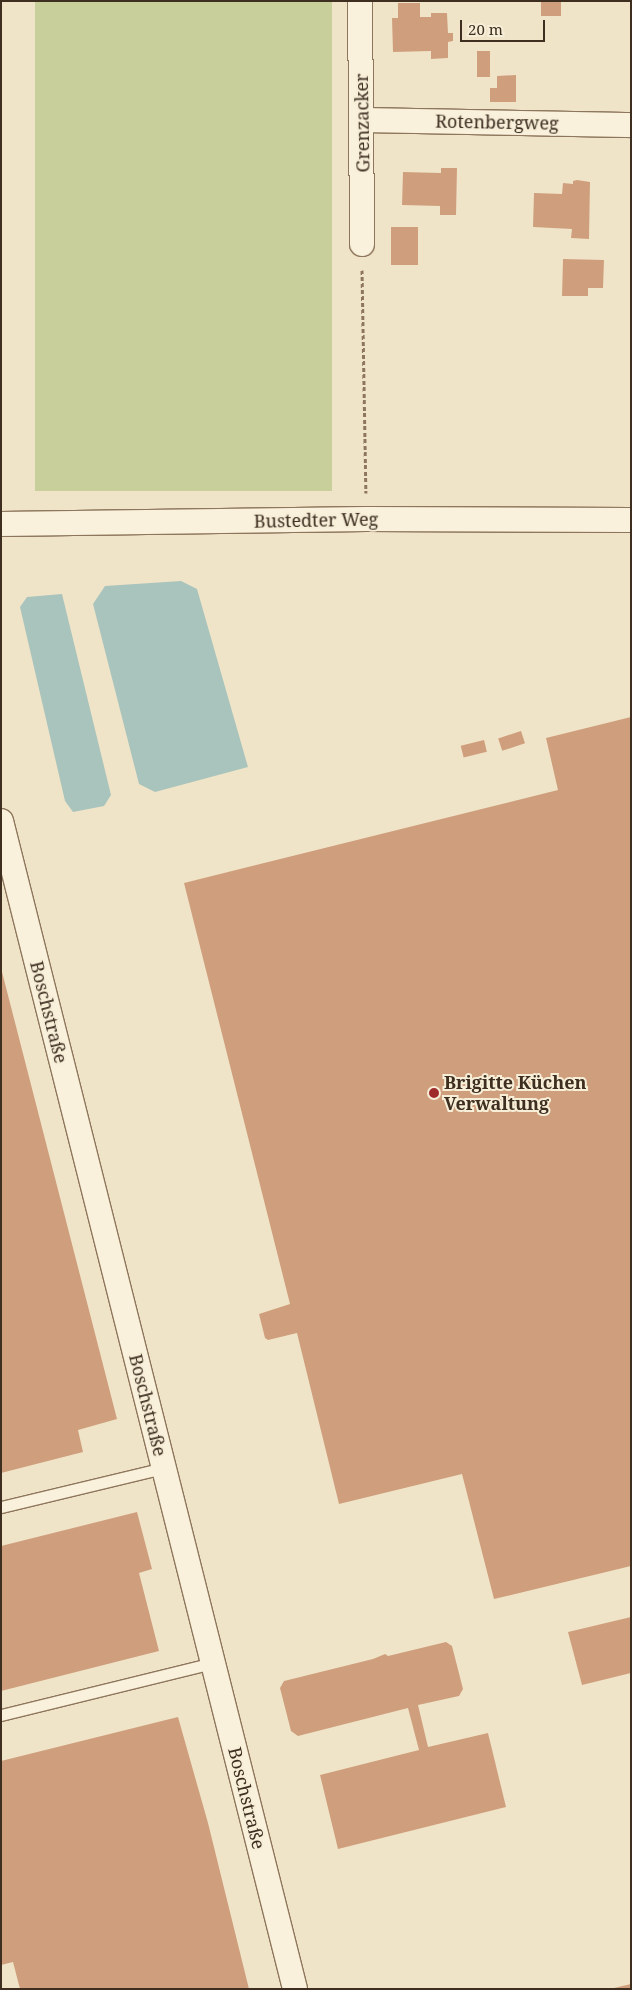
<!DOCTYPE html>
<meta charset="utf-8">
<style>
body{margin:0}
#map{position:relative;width:632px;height:1990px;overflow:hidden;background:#f0e4c8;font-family:"Noto Serif",serif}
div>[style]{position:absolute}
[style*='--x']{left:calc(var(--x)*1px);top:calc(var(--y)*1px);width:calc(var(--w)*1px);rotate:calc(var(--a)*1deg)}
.green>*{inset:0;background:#c9cf9b;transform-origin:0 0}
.water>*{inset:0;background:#a9c4bc}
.building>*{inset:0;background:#cf9f7d;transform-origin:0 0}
.path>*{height:3px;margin-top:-1.5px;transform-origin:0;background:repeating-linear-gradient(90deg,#8d765c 0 4px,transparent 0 6.5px)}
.roads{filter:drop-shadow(1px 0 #8d765c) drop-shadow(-1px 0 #8d765c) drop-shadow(0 1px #8d765c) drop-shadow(0 -1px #8d765c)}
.lane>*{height:11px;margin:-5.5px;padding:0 5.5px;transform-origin:5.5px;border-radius:5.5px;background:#faf1dc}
.street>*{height:24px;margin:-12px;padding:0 12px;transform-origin:12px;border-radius:12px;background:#faf1dc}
.dots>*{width:14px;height:14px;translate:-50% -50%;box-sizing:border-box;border:2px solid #f7eed8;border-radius:50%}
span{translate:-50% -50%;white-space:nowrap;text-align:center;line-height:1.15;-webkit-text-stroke:4px #f7eed8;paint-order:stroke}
.street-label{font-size:18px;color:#3d2e20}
.poi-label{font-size:18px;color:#3d2e20;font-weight:700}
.left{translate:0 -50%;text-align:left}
.frame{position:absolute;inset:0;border:2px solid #3d2e20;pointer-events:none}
.scale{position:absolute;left:460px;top:20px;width:85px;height:22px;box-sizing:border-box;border:2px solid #3d2e20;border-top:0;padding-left:6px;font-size:15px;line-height:18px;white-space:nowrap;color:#3d2e20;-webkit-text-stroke:4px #f7eed8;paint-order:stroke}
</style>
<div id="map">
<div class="green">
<div style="left:35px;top:1px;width:297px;height:490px"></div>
</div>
<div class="water">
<div style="clip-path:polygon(181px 581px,197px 589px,248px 767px,155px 792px,139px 784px,93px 604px,105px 586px)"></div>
<div style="clip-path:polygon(62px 594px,111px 795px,104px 806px,73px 812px,65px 801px,20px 607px,27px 597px)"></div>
</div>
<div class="building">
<div style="left:541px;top:1px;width:20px;height:15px"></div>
<div style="clip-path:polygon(398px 3px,420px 3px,420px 17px,431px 17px,431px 13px,447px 13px,448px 33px,453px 33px,453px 41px,448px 42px,448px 58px,431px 59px,431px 51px,393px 52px,392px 18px,398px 18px)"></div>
<div style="left:477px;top:51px;width:13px;height:26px"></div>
<div style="clip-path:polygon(516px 75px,516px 102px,490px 102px,490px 88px,497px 88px,497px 76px)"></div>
<div style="clip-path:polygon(441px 168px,457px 168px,456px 215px,440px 215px,440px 206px,402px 205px,403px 172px,441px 173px)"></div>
<div style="clip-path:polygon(577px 180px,590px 182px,589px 239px,571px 238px,572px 229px,533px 227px,534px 193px,562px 194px,563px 183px,573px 184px,573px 181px)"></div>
<div style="left:391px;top:227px;width:27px;height:38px"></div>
<div style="clip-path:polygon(563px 259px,604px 260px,603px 288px,588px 288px,588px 296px,562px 296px)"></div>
<div style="clip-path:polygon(631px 717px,631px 1566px,494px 1599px,462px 1474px,339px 1504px,297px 1333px,268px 1340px,265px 1338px,259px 1314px,290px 1304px,184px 883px,558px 790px,546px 738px)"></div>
<div style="left:521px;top:731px;width:13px;height:24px;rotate:72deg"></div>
<div style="left:484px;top:740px;width:12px;height:24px;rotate:76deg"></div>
<div style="clip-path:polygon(1px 968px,117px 1419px,78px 1430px,83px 1452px,1px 1473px)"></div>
<div style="clip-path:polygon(137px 1512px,152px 1569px,139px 1573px,159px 1651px,1px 1691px,1px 1546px)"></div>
<div style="clip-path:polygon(631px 1617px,631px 1673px,582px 1685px,568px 1632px)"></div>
<div style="clip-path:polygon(446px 1642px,452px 1646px,463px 1689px,459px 1696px,418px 1705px,428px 1747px,488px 1733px,506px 1807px,338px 1849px,320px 1775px,419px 1750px,408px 1708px,298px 1736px,291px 1731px,280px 1688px,284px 1681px,373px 1659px,385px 1654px,388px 1656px)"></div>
<div style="clip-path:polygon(178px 1717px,208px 1823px,249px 1989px,20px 1989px,13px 1962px,1px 1965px,1px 1761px)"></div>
<div style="clip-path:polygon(631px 1984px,631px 1989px,614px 1989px,614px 1988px)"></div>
</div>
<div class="path">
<div style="--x:362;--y:270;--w:223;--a:89"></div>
</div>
<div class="roads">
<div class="lane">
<div style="--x:1;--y:1507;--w:168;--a:-13.5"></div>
<div style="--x:1;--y:1715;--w:218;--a:-13.8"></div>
</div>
<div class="street">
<div style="--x:360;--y:1;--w:243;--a:89.5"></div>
<div style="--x:362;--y:120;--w:269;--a:1.1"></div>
<div style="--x:1;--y:524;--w:365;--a:-0.8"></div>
<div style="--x:366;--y:519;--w:265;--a:0.2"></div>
<div style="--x:1;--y:821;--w:1204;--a:75.87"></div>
</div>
</div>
<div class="dots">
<div style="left:434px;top:1093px;background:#9e2a2b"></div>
</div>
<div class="street-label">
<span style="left:497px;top:122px;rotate:1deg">Rotenbergweg</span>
<span style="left:362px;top:123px;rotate:-91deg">Grenzacker</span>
<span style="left:316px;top:520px;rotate:-1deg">Bustedter Weg</span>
<span style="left:49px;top:1012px;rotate:76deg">Boschstraße</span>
<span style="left:148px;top:1405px;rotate:76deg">Boschstraße</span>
<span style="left:247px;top:1798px;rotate:76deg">Boschstraße</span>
</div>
<div class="poi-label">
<span class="left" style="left:444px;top:1093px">Brigitte Küchen<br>Verwaltung</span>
</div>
<div class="frame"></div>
<div class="scale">20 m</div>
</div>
